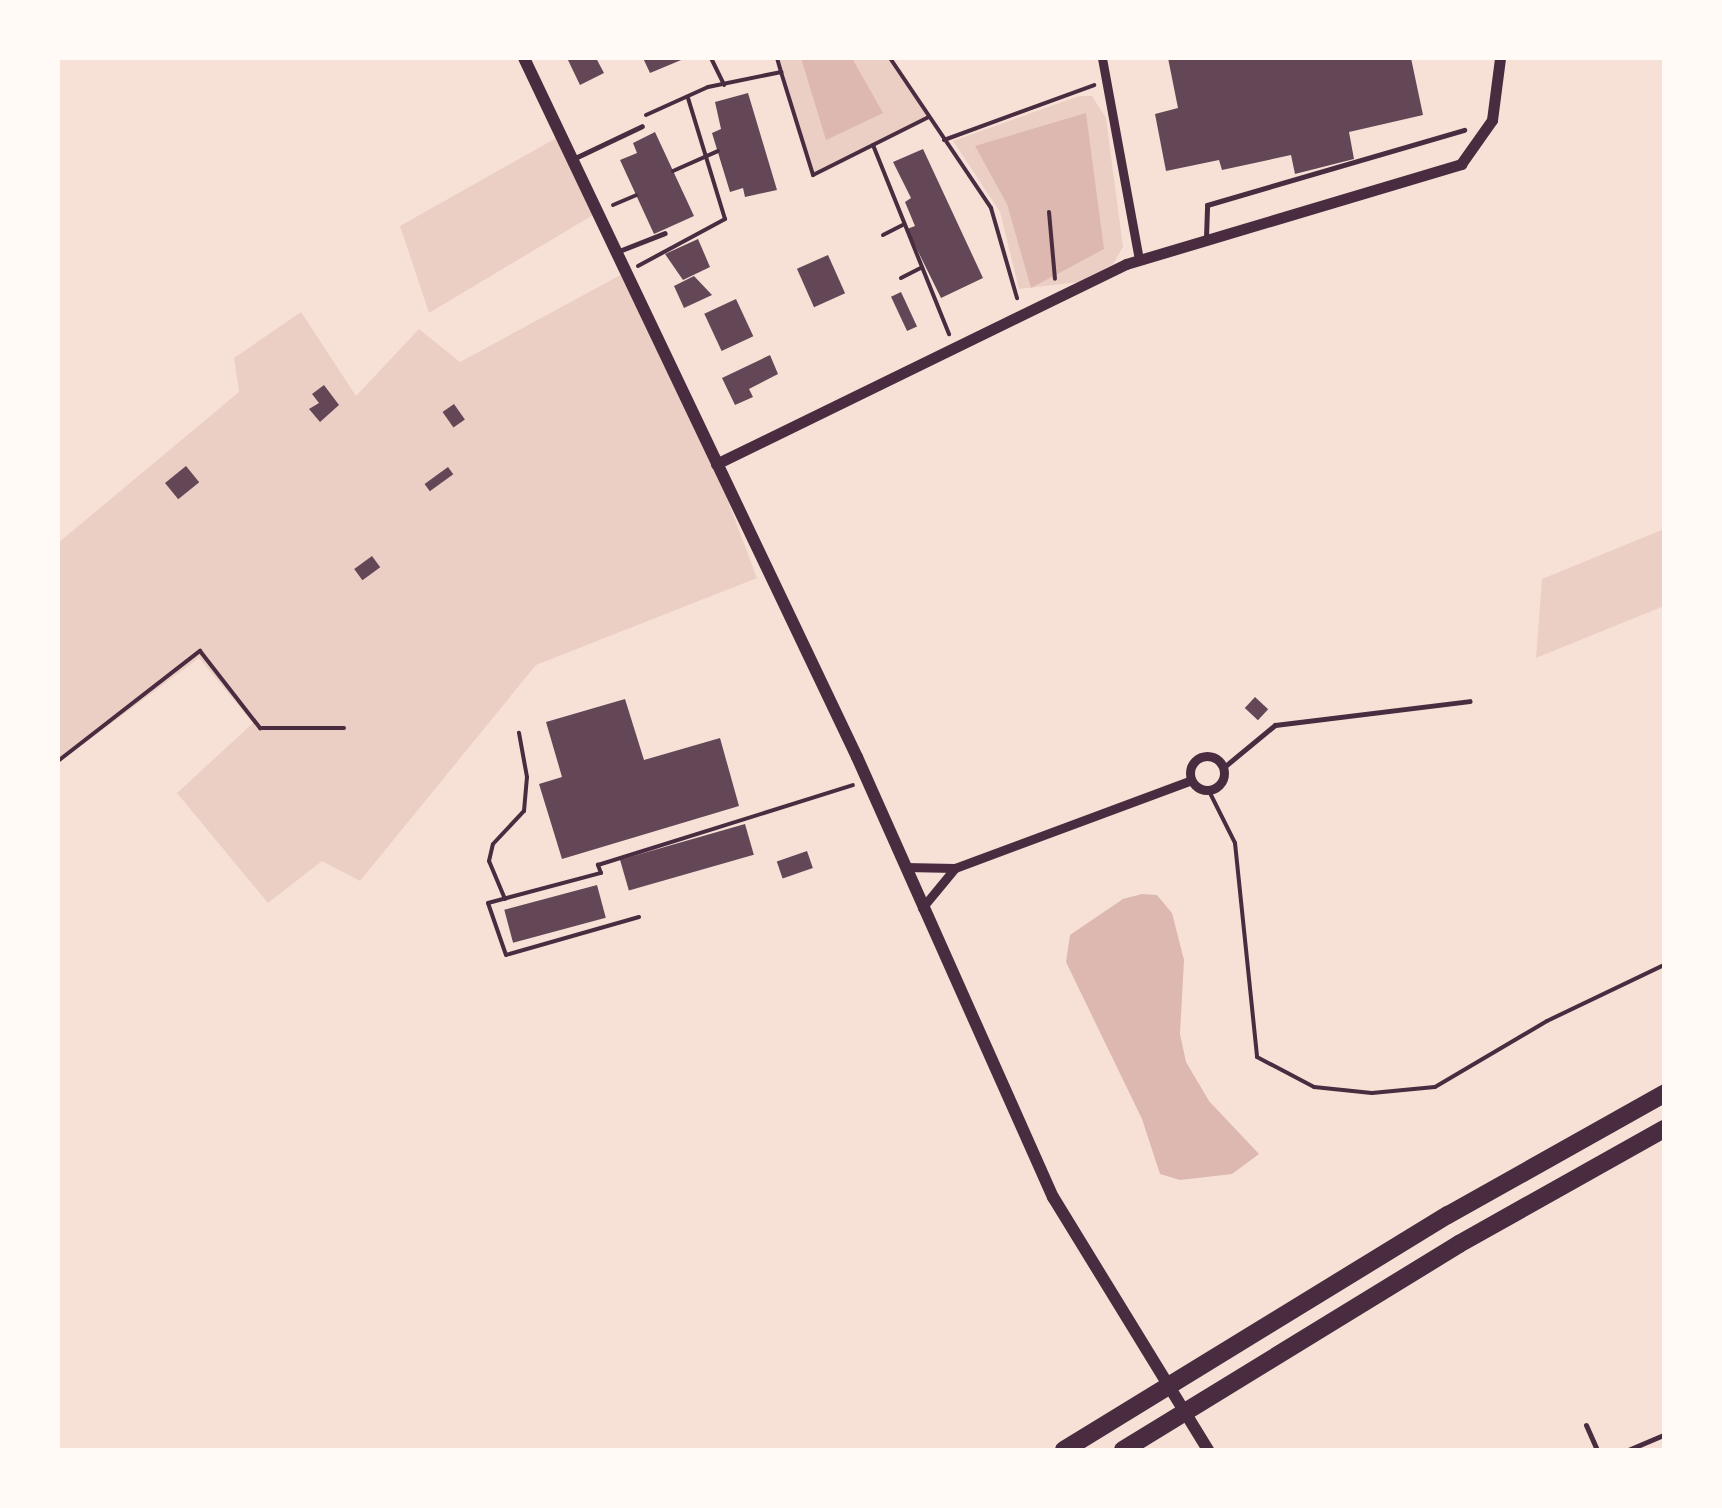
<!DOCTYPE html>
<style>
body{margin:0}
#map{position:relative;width:1722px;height:1508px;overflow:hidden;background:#f7e1d7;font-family:Figtree,sans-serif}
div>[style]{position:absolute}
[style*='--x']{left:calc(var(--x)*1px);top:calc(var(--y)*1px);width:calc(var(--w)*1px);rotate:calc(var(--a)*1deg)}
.green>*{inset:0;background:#ebcfc5}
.water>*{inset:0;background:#dcb8b0}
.building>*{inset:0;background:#644757;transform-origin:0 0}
.path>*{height:4px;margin:-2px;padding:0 2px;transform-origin:2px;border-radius:2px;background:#4a2c40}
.service>*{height:5px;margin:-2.5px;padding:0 2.5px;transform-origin:2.5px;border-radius:2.5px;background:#4a2c40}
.minor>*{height:9px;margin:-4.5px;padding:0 4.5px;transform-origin:4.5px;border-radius:4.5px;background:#4a2c40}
.minor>.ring{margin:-4.5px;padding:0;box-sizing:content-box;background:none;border:9px solid #4a2c40;border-radius:50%}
.tertiary>*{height:11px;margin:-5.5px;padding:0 5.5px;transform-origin:5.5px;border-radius:5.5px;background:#4a2c40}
.secondary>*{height:12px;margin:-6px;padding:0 6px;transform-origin:6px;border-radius:6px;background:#4a2c40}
.motorway>*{height:18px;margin:-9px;padding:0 9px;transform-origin:9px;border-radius:9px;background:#4a2c40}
span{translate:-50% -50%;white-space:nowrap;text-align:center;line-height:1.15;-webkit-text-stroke:10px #fffaf5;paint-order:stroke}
.frame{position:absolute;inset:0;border:60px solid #fffaf5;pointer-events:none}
</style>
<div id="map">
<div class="green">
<div style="clip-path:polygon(779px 58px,889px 58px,929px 117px,814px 172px)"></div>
<div style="clip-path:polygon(1079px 96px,1092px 96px,1106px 118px,1123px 247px,1113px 264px,1079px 282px,1019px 289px,1000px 212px,953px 141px)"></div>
<div style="clip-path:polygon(558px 137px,598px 212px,429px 313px,400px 226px)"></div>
<div style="clip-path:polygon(626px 272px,705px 440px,757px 578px,536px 665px,360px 881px,322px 861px,268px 903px,177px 793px,253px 723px,199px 658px,58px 763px,58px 543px,239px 392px,234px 358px,301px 312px,356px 396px,419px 329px,460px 362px)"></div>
<div style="clip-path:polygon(1664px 529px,1664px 606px,1536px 658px,1542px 579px)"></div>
</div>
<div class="water">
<div style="clip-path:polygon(801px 58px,852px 58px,883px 113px,826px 140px)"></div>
<div style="clip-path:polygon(1086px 113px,1104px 249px,1031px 288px,1007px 204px,975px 146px)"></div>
<div style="clip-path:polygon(1142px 894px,1157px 895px,1172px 913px,1184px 960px,1180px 1034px,1186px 1062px,1209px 1101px,1259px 1154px,1232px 1174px,1180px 1180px,1160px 1174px,1142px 1119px,1066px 962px,1070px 935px,1123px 899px)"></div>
</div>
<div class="building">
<div style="clip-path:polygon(567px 58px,596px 58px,604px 73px,580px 85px)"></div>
<div style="clip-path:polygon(643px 58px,686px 58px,650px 73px)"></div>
<div style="clip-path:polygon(1168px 58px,1411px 58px,1423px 115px,1349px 132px,1354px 159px,1295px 174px,1291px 155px,1222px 170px,1219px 160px,1166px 171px,1155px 114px,1178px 108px)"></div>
<div style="clip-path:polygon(748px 93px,777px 190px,745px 197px,743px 188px,730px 192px,712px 133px,721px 129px,715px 102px)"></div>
<div style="clip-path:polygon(655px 132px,694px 216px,654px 234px,620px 160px,637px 153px,633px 143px)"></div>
<div style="clip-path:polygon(923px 149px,983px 278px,941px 298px,907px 229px,915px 226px,905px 202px,911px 198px,893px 162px)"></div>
<div style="clip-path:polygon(698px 239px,710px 267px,683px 280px,665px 254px)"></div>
<div style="left:828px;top:255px;width:42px;height:34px;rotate:66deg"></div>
<div style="clip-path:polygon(694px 276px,712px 295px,684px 308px,674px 286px)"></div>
<div style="left:901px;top:292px;width:38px;height:11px;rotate:65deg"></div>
<div style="left:736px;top:299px;width:41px;height:35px;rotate:65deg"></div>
<div style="clip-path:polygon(770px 355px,778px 374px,749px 389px,753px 397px,735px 405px,722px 378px)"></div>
<div style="clip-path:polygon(324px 385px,339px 405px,320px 422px,309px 409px,319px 403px,312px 394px)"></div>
<div style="left:454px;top:404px;width:19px;height:14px;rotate:55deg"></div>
<div style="left:186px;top:466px;width:21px;height:27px;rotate:51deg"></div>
<div style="left:448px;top:467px;width:9px;height:29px;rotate:54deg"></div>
<div style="left:372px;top:556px;width:14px;height:22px;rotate:54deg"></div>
<div style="left:1255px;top:697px;width:18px;height:15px;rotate:43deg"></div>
<div style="clip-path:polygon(625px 699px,644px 760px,720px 738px,739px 806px,562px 859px,539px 784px,562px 777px,546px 722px)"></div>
<div style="left:745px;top:824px;width:32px;height:130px;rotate:74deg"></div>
<div style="left:807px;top:851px;width:18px;height:32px;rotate:71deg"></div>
<div style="left:597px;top:885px;width:34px;height:96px;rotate:75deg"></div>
</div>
<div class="path">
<div style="--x:711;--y:58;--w:30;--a:64"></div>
<div style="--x:777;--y:58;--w:15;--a:74"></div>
<div style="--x:890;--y:58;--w:181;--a:56"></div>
<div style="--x:991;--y:208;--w:94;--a:73.9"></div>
<div style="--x:646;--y:115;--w:68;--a:-24.3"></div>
<div style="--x:708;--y:87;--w:75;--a:-11.6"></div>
<div style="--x:781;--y:72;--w:108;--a:72.7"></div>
<div style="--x:813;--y:175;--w:130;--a:-26.6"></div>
<div style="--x:944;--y:140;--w:160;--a:-20.1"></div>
<div style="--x:873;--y:145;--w:204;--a:68.1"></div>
<div style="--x:673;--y:171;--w:49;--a:-24"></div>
<div style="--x:613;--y:205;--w:25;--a:-23"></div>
<div style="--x:1049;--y:212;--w:67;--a:84.9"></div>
<div style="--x:883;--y:235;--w:22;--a:-27"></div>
<div style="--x:638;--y:266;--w:99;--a:-28.4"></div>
<div style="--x:725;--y:219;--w:127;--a:-107"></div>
<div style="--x:901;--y:278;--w:22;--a:-27"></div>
<div style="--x:58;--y:761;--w:180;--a:-37.8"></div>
<div style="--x:200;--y:651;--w:98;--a:52.1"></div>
<div style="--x:260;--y:728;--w:84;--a:0"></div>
<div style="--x:1209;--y:791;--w:58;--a:63.4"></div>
<div style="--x:1235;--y:843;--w:215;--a:84.1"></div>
<div style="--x:1257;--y:1057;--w:64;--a:27.8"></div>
<div style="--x:1314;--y:1087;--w:58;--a:5.9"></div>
<div style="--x:1372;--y:1093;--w:63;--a:-5.4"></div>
<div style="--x:1435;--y:1087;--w:130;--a:-30.5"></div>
<div style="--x:1547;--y:1021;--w:130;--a:-25.6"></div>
<div style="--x:505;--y:899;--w:41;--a:-112.8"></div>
<div style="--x:489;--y:861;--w:17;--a:-77"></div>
<div style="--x:493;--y:844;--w:45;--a:-46.8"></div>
<div style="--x:524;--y:811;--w:34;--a:-85"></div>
<div style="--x:527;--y:777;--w:45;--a:-100.3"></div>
<div style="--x:639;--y:917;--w:138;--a:164.1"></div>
<div style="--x:506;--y:955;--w:55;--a:-109.1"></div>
<div style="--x:488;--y:903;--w:117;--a:-14.9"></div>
<div style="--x:601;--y:873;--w:9;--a:-111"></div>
<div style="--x:598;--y:865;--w:267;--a:-17.4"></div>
</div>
<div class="service">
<div style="--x:575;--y:158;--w:74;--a:-25.5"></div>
<div style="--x:1206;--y:237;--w:32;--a:-88"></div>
<div style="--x:1207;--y:205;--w:268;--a:-16.3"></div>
<div style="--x:619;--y:251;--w:49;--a:-21.4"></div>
<div style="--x:1224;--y:767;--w:66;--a:-39.5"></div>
<div style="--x:1275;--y:725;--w:196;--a:-7"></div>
<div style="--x:1586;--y:1425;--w:27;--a:66"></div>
<div style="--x:1628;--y:1450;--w:39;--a:-23"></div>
</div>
<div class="minor">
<div style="--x:1102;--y:58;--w:204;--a:79.6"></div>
<div class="ring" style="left:1190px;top:756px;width:25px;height:25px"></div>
<div style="--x:905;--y:867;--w:50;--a:1.1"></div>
<div style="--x:955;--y:868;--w:252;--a:-20.4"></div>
<div style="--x:922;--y:908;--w:52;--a:-50.5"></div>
</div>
<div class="tertiary">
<div style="--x:716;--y:464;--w:456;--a:-26"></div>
<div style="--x:1126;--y:264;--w:350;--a:-16.6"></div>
<div style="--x:1461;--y:164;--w:54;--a:-54.8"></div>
<div style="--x:1492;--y:120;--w:63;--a:-82.6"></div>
</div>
<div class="secondary">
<div style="--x:524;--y:58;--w:774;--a:64.53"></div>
<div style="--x:857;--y:757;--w:482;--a:66"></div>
<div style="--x:1053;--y:1197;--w:297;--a:58.5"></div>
</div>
<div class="motorway">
<div style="--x:1064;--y:1450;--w:450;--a:-31.5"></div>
<div style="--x:1448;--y:1215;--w:248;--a:-29.3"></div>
<div style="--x:1123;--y:1450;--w:394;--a:-31.5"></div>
<div style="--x:1459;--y:1244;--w:235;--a:-29.3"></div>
</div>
<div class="frame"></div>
</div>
